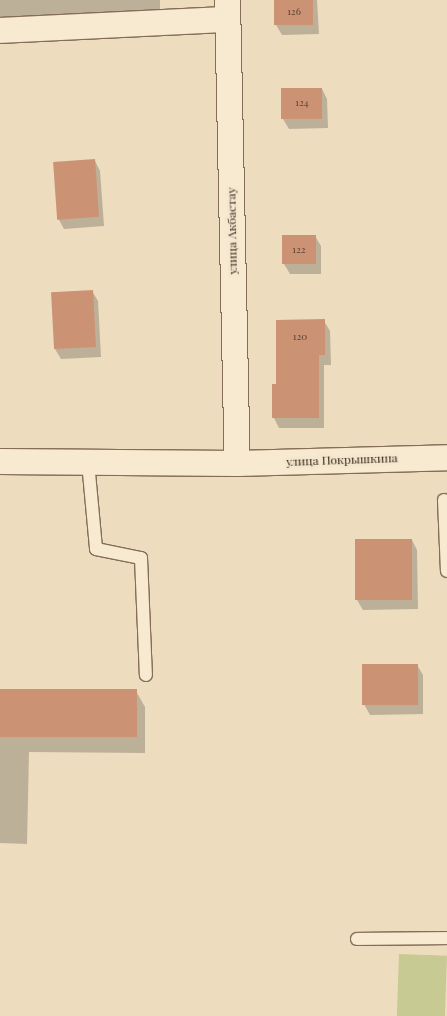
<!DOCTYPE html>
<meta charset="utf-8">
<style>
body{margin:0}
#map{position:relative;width:447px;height:1016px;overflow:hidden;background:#eddcbe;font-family:"Playfair Display",serif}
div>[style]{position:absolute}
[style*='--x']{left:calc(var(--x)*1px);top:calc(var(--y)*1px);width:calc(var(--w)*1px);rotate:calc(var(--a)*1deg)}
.green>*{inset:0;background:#c7ca92;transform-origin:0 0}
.shadow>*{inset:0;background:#0003;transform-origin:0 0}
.building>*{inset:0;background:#cb9374;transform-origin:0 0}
.roads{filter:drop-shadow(1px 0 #856d57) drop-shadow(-1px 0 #856d57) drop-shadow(0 1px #856d57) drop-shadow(0 -1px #856d57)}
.service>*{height:12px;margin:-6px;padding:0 6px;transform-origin:6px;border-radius:6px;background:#f8ead1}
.minor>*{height:25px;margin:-12.5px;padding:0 12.5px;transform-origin:12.5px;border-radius:12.5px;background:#f8ead1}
span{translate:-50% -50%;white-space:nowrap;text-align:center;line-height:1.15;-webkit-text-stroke:5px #f5e7cd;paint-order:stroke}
.number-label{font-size:10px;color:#5a4132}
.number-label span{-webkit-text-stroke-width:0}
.street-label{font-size:12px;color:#34261c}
</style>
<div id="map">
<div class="green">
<div style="left:399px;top:954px;width:48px;height:62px;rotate:2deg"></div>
</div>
<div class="shadow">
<div style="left:0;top:0;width:160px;height:19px"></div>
<div style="clip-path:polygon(275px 0,317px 0,319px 34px,282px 35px,276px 25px)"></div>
<div style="clip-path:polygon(322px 89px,327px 99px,328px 128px,289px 129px,283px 119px)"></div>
<div style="clip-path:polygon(95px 161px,100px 171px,104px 226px,64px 229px,58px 218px)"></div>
<div style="clip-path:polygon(284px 236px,315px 236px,321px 246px,321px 274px,290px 274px,284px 264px)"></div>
<div style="clip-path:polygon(92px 291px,98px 301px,101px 357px,61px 359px,55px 349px,52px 294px)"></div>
<div style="clip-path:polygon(324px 321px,330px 331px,331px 365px,324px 365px,324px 428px,279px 428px,274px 418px,277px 385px)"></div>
<div style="clip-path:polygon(412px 540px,417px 550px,418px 609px,363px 610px,357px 600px)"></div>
<div style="clip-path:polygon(417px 665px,423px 675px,423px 714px,370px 715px,364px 704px)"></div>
<div style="clip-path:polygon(0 691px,136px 691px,145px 707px,145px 753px,29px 752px,27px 844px,0 843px)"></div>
</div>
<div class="building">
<div style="left:274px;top:0;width:39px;height:25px"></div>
<div style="left:281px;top:88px;width:41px;height:31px"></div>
<div style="left:95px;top:159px;width:58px;height:42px;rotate:86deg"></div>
<div style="left:282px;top:235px;width:34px;height:29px"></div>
<div style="left:93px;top:290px;width:57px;height:42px;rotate:87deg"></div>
<div style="clip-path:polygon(325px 319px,325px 355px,319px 355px,319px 418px,272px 418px,272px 384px,276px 384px,276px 320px)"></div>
<div style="left:355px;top:539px;width:57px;height:61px"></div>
<div style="left:362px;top:664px;width:56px;height:41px"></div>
<div style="left:0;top:689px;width:137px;height:48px"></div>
</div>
<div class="roads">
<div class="service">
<div style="--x:88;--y:462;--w:87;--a:84.7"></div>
<div style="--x:96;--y:549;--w:46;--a:11.3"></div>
<div style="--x:141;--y:558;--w:117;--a:87.6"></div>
<div style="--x:444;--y:500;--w:71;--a:87.6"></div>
<div style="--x:357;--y:939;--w:90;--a:-0.6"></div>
</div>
<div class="minor">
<div style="--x:227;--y:0;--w:463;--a:88.8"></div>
<div style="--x:0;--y:30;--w:227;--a:-2.8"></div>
<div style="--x:0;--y:461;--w:237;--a:0.5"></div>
<div style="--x:237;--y:463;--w:210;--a:-1.6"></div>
</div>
</div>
<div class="number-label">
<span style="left:294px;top:12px">126</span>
<span style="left:302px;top:103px">124</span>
<span style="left:299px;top:250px">122</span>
<span style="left:300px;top:337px">120</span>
</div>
<div class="street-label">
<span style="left:232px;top:231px;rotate:-91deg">улица Акбастау</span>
<span style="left:342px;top:460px;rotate:-2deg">улица Покрышкина</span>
</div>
</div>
